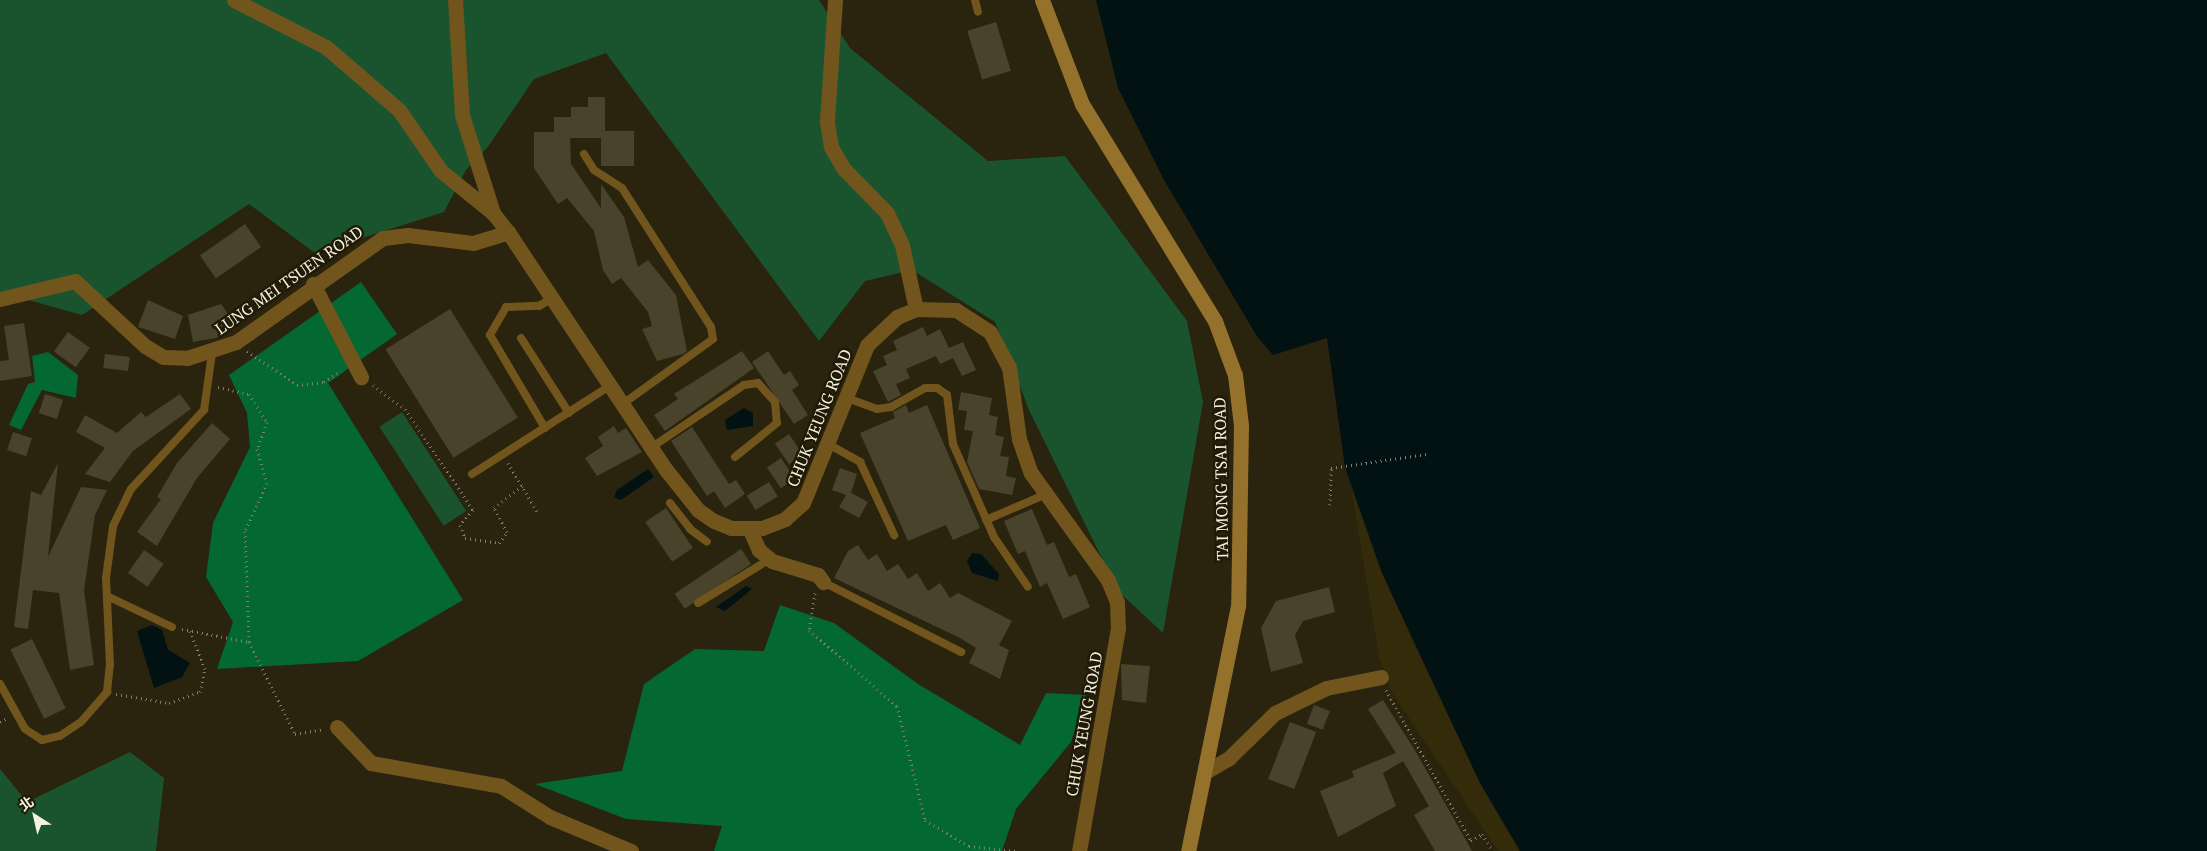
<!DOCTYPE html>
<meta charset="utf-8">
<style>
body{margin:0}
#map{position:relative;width:2207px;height:851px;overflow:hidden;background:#2a230d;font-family:"PT Serif","Noto Sans TC",serif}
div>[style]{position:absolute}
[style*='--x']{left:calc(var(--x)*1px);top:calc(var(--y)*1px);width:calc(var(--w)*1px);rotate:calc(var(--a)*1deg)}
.green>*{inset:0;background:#19542e;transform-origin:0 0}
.forest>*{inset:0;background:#046832}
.sand>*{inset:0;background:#332b0a}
.water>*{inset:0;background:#021112}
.building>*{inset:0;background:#4a432c;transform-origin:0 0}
.path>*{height:3px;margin-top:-1.5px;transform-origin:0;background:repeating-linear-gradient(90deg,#847f6c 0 1px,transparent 0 5px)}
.lane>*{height:8px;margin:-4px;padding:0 4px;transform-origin:4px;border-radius:4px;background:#71551d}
.street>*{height:15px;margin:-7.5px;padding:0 7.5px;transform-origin:7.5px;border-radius:7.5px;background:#71551d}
.secondary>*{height:15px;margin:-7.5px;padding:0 7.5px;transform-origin:7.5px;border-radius:7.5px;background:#95722b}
span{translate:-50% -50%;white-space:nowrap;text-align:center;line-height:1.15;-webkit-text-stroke:5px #211a05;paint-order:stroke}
.street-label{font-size:16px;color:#f5f1e3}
.north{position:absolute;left:10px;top:791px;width:50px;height:50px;-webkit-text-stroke:4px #211a05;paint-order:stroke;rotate:325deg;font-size:14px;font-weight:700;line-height:20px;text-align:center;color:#f5f1e3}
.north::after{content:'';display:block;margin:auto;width:18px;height:22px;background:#f5f1e3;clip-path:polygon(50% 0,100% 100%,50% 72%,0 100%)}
</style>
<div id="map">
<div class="green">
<div style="clip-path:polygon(0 0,819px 0,850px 48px,988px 161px,1065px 156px,1187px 321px,1203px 402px,1163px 633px,1118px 591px,1029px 410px,995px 322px,912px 270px,865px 281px,819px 341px,606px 53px,534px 79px,487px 148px,466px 170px,444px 212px,315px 253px,249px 204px,82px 315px,0 292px)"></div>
<div style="left:402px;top:412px;width:118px;height:27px;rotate:57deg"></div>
<div style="clip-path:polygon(130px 752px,164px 778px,156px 851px,0 851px,0 769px,27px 802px)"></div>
</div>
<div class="forest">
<div style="clip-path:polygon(361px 282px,397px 334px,328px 383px,463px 600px,358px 661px,217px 669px,233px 622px,206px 577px,213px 523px,250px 447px,247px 413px,229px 375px)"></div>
<div style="clip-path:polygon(48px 352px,78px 375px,76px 398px,42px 390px,21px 430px,9px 425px,28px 384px,35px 382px,32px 356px)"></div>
<div style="clip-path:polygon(780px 605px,834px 623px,918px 684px,1020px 745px,1046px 693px,1086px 695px,1071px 742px,1016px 809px,1002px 851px,714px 851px,722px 826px,626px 819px,535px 784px,622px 771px,644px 684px,695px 649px,764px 651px)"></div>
</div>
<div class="sand">
<div style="clip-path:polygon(1351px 488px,1382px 573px,1415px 646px,1480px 783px,1520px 851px,1498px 851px,1392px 693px,1379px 657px)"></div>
</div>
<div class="water">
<div style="clip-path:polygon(1096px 0,2207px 0,2207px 851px,1520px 851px,1480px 783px,1382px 573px,1345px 467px,1327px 338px,1273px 355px,1258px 338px,1164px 180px,1118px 88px)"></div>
<div style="clip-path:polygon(744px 408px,753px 413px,753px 426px,727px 430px,725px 420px)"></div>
<div style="clip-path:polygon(648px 469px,654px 477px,621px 500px,614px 497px,617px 490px)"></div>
<div style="clip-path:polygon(972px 553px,981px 554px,999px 574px,998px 581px,972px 573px,967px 561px)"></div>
<div style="clip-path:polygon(746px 586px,752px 589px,725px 611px,716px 607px)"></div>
<div style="clip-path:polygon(152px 625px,162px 630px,168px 650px,190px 663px,182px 677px,154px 688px,137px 631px)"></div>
</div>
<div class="building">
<div style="left:996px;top:22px;width:51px;height:30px;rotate:73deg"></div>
<div style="clip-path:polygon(588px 97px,605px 97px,605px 131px,634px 131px,634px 166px,601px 166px,601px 138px,570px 138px,571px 164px,601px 208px,601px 184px,624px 217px,638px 267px,648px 260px,676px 295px,687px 351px,683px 354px,657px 361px,642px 329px,652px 326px,648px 312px,621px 278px,612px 284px,603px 270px,594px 231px,567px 198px,558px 204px,534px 168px,534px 132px,554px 132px,554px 117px,571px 117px,571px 107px,588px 107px)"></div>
<div style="left:245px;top:224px;width:28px;height:55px;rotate:55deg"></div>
<div style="clip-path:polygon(148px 300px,183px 316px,175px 339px,138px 327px)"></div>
<div style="clip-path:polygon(221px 304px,236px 325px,216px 338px,193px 342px,188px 315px)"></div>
<div style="left:450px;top:309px;width:128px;height:76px;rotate:58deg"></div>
<div style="clip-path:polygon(24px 323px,32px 376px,0 381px,0 361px,9px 360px,4px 326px)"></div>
<div style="clip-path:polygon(923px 327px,927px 336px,940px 329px,949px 348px,963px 342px,976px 370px,962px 376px,953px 358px,940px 364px,936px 356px,906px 369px,910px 378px,896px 384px,901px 395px,888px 402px,873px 371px,887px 365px,883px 356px,897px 350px,893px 341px)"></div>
<div style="left:68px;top:332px;width:27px;height:24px;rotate:36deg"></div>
<div style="clip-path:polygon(742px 351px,754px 368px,665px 431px,654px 415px,678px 399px,674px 394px)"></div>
<div style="clip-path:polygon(768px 351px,784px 375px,790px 371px,799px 385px,792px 390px,808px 415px,794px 424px,752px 362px)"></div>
<div style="left:105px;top:354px;width:25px;height:14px;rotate:7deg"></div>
<div style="clip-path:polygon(961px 392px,992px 398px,989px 415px,998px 417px,995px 435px,1004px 437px,1000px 456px,1009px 457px,1006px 476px,1016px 478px,1012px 495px,979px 489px,967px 462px,973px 431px,964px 430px,967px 411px,958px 410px)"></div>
<div style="left:45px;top:394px;width:19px;height:20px;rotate:18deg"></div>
<div style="clip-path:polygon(180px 394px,191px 409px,133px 451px,110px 482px,85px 474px,105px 448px,76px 432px,85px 415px,117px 433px,141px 412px,146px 417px)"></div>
<div style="clip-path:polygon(906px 405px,909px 413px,927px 405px,980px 528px,953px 540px,946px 525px,908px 541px,860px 433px,895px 418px,893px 412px)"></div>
<div style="clip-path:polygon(212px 423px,230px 439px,197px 478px,157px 546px,137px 532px,161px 499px,157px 497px,177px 463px)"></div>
<div style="clip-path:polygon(614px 426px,618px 433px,626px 428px,642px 452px,597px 476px,585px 458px,603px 446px,598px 437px)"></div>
<div style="clip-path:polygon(692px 427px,729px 484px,736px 480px,745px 494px,725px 508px,714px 491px,707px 496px,671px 441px)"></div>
<div style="left:13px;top:432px;width:20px;height:19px;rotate:18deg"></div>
<div style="left:789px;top:434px;width:25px;height:17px;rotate:56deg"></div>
<div style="left:781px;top:458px;width:25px;height:17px;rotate:56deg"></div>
<div style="clip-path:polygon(58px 463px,48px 557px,81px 487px,107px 490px,95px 515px,84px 590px,94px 665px,70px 670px,59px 593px,33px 590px,28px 629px,14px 627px,31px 491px,41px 495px)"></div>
<div style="clip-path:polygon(840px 468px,857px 474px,851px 493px,868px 502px,859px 518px,839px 507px,846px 495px,832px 490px)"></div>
<div style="left:769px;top:482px;width:17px;height:26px;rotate:59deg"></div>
<div style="left:666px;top:508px;width:48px;height:25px;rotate:56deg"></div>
<div style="clip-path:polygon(1032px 509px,1047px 545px,1054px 542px,1069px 577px,1076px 574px,1090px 607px,1063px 619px,1047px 583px,1040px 587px,1025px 551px,1018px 554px,1004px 521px)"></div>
<div style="clip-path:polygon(858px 545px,868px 560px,877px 554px,887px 571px,898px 564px,908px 579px,917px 573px,928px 591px,940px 583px,950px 598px,958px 593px,1012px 621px,999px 645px,1009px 650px,1000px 679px,969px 663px,976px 648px,960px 638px,834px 578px,848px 551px)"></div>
<div style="left:741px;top:549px;width:18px;height:80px;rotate:56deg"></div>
<div style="left:144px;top:550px;width:24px;height:28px;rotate:35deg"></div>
<div style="clip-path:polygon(1329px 587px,1335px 612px,1303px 621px,1295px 635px,1303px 663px,1271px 672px,1261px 628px,1276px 601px)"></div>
<div style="left:32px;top:639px;width:77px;height:24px;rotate:64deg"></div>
<div style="clip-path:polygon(1121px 664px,1150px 666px,1146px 703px,1122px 700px)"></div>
<div style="clip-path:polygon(1383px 700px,1416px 752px,1472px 851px,1435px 851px,1414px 815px,1429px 806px,1403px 761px,1383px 773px,1396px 806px,1338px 837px,1320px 791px,1354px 777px,1352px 771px,1396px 753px,1368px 709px)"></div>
<div style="left:1314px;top:705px;width:17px;height:20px;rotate:21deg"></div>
<div style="left:1290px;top:722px;width:28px;height:61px;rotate:21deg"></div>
</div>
<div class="path">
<div style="--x:247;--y:351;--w:60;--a:34.2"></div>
<div style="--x:297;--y:385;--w:27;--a:-6"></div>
<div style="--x:324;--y:382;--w:20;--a:-33"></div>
<div style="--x:373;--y:385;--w:40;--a:37"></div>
<div style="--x:405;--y:409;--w:122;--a:56"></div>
<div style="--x:473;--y:510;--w:20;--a:131"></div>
<div style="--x:460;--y:525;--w:14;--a:69"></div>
<div style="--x:465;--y:538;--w:34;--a:8"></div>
<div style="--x:499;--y:543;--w:14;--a:-54"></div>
<div style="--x:507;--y:532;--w:27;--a:-118"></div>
<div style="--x:494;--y:508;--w:36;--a:-38"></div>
<div style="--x:218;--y:387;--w:32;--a:13"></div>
<div style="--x:249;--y:394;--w:33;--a:57"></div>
<div style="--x:267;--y:422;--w:29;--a:110"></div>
<div style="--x:257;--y:449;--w:35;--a:74"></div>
<div style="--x:267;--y:483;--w:53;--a:114.6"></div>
<div style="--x:245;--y:531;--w:111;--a:87.9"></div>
<div style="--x:249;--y:642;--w:103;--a:63.4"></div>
<div style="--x:295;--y:734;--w:29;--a:-10"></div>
<div style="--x:508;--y:463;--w:58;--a:59"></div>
<div style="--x:1330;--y:505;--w:37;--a:-88"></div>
<div style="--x:1331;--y:468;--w:97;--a:-8.3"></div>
<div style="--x:815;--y:593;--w:37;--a:99"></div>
<div style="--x:809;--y:630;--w:116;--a:40.8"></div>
<div style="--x:897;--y:706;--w:117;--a:76.2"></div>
<div style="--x:925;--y:820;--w:51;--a:30.6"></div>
<div style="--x:969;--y:846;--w:47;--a:6.1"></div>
<div style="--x:182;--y:629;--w:68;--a:11"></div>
<div style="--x:1386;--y:690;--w:173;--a:60.6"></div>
<div style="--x:1471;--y:841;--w:13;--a:-32"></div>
<div style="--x:1482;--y:834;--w:20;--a:57"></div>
<div style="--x:116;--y:694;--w:54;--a:9.6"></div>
<div style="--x:169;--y:703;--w:33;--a:-20"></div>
<div style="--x:200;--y:692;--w:24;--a:-78"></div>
<div style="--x:205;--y:669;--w:41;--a:-111.5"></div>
<div style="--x:0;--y:722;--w:9;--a:-27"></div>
</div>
<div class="lane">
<div style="--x:975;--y:0;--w:12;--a:76"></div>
<div style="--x:584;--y:154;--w:19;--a:58"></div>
<div style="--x:594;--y:170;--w:33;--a:33"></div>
<div style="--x:622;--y:188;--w:165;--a:57.4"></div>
<div style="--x:711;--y:327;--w:12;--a:81"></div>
<div style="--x:713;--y:339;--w:110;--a:144.3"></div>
<div style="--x:521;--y:338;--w:89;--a:57.4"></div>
<div style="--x:847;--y:398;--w:32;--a:20"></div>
<div style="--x:877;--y:409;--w:14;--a:-8"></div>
<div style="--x:891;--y:407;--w:39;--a:-29"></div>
<div style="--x:925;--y:388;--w:12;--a:0"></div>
<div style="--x:937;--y:388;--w:12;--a:35"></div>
<div style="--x:947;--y:395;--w:49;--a:83"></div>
<div style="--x:953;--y:444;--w:102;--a:66.2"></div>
<div style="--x:994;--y:537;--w:60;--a:55.8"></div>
<div style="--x:545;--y:428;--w:108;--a:-120.6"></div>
<div style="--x:490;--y:335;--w:32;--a:-60"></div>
<div style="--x:506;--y:307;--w:33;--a:-2"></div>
<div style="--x:539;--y:306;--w:17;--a:-31"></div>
<div style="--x:828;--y:444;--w:37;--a:29"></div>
<div style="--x:860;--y:462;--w:81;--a:65"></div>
<div style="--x:652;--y:447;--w:111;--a:-34"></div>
<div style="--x:744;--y:385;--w:14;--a:-8"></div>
<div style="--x:758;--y:383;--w:25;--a:48"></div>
<div style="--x:775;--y:402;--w:21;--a:85"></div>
<div style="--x:777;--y:423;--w:54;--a:141"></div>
<div style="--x:472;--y:474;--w:165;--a:-32.6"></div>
<div style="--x:670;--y:503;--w:33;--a:52"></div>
<div style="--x:690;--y:529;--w:21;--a:37"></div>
<div style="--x:986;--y:520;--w:63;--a:-23.3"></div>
<div style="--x:823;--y:582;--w:155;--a:26.9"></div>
<div style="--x:107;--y:596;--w:72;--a:25.5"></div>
<div style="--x:698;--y:603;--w:84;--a:-31.4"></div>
<div style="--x:0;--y:684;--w:51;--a:60.9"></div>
<div style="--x:25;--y:729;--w:20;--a:33"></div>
<div style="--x:42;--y:740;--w:18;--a:-13"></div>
<div style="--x:60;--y:736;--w:25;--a:-34"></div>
<div style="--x:81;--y:722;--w:40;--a:-49"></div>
<div style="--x:107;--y:692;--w:27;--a:-84"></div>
<div style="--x:110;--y:665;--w:87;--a:-92.6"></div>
<div style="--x:106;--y:578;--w:52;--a:-82.3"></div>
<div style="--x:113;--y:526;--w:41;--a:-64.1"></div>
<div style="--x:131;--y:489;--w:108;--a:-47.3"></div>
<div style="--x:204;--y:410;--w:58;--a:-82"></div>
</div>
<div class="street">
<div style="--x:234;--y:0;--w:103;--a:27.1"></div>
<div style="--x:326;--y:47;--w:96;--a:40.8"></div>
<div style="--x:399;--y:110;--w:74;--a:55.5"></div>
<div style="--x:441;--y:171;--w:67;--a:38.9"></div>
<div style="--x:493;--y:213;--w:24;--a:52"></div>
<div style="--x:508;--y:232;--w:287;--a:56.4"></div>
<div style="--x:667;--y:471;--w:50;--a:51.5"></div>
<div style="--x:698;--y:510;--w:19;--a:35"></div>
<div style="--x:714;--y:521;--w:18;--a:22"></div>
<div style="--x:731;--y:528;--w:31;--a:0"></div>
<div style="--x:762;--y:528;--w:25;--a:-21"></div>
<div style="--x:785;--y:519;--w:24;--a:-42"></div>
<div style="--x:803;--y:503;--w:170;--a:-67.9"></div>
<div style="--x:867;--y:345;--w:41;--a:-43"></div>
<div style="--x:897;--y:317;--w:21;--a:-23"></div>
<div style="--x:916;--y:309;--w:40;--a:1.4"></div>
<div style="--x:956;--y:310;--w:40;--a:32.9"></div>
<div style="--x:990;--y:332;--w:40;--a:62"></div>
<div style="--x:1009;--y:367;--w:73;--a:82.1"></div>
<div style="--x:1019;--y:439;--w:36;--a:71"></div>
<div style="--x:1031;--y:473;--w:132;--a:54.3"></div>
<div style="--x:1108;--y:580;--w:24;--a:68"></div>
<div style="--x:1117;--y:602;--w:26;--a:88"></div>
<div style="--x:1118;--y:628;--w:226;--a:99.9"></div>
<div style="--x:455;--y:0;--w:115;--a:86.5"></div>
<div style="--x:462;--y:115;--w:103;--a:72.4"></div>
<div style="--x:835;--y:0;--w:122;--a:93.8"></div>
<div style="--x:827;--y:122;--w:25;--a:81"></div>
<div style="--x:831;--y:147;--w:24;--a:60"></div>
<div style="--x:843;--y:168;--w:63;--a:45.6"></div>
<div style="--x:887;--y:213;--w:35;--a:65"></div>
<div style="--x:902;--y:245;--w:66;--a:77.7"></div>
<div style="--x:313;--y:284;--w:105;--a:62.7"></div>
<div style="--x:0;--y:299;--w:77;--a:-13.5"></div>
<div style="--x:75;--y:281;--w:96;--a:42.9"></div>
<div style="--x:145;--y:346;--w:21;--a:31"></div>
<div style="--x:163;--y:357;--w:24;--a:2"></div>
<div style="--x:187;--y:358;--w:52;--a:-18.1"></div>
<div style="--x:236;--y:342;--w:180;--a:-35.3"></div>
<div style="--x:383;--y:238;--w:25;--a:-7"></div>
<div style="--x:408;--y:235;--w:65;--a:7"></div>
<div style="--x:473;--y:243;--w:37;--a:-17"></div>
<div style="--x:750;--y:530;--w:22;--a:66"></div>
<div style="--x:759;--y:550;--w:17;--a:40"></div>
<div style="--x:772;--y:561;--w:48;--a:16.9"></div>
<div style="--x:818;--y:575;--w:9;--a:54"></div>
<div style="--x:337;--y:727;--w:50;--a:46.6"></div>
<div style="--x:371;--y:763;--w:132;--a:10"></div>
<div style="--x:501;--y:786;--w:58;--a:32.3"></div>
<div style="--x:550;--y:817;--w:88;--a:22.8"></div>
<div style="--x:1205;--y:772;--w:28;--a:-30"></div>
<div style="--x:1229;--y:758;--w:64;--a:-44.4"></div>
<div style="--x:1275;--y:713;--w:57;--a:-26.1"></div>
<div style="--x:1326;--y:688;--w:56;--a:-11.3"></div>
</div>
<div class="secondary">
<div style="--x:1042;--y:0;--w:111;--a:69"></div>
<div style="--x:1082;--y:104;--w:255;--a:58.5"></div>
<div style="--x:1215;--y:321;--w:58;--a:69.7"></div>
<div style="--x:1235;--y:375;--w:50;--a:83.2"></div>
<div style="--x:1241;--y:425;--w:181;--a:90.9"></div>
<div style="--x:1238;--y:606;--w:250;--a:101.5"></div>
</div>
<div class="street-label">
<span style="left:289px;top:280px;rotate:-35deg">LUNG MEI TSUEN ROAD</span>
<span style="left:819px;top:418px;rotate:-68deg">CHUK YEUNG ROAD</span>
<span style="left:1221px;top:479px;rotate:-91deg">TAI MONG TSAI ROAD</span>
<span style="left:1084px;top:724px;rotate:-80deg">CHUK YEUNG ROAD</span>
</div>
<div class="north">北</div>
</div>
